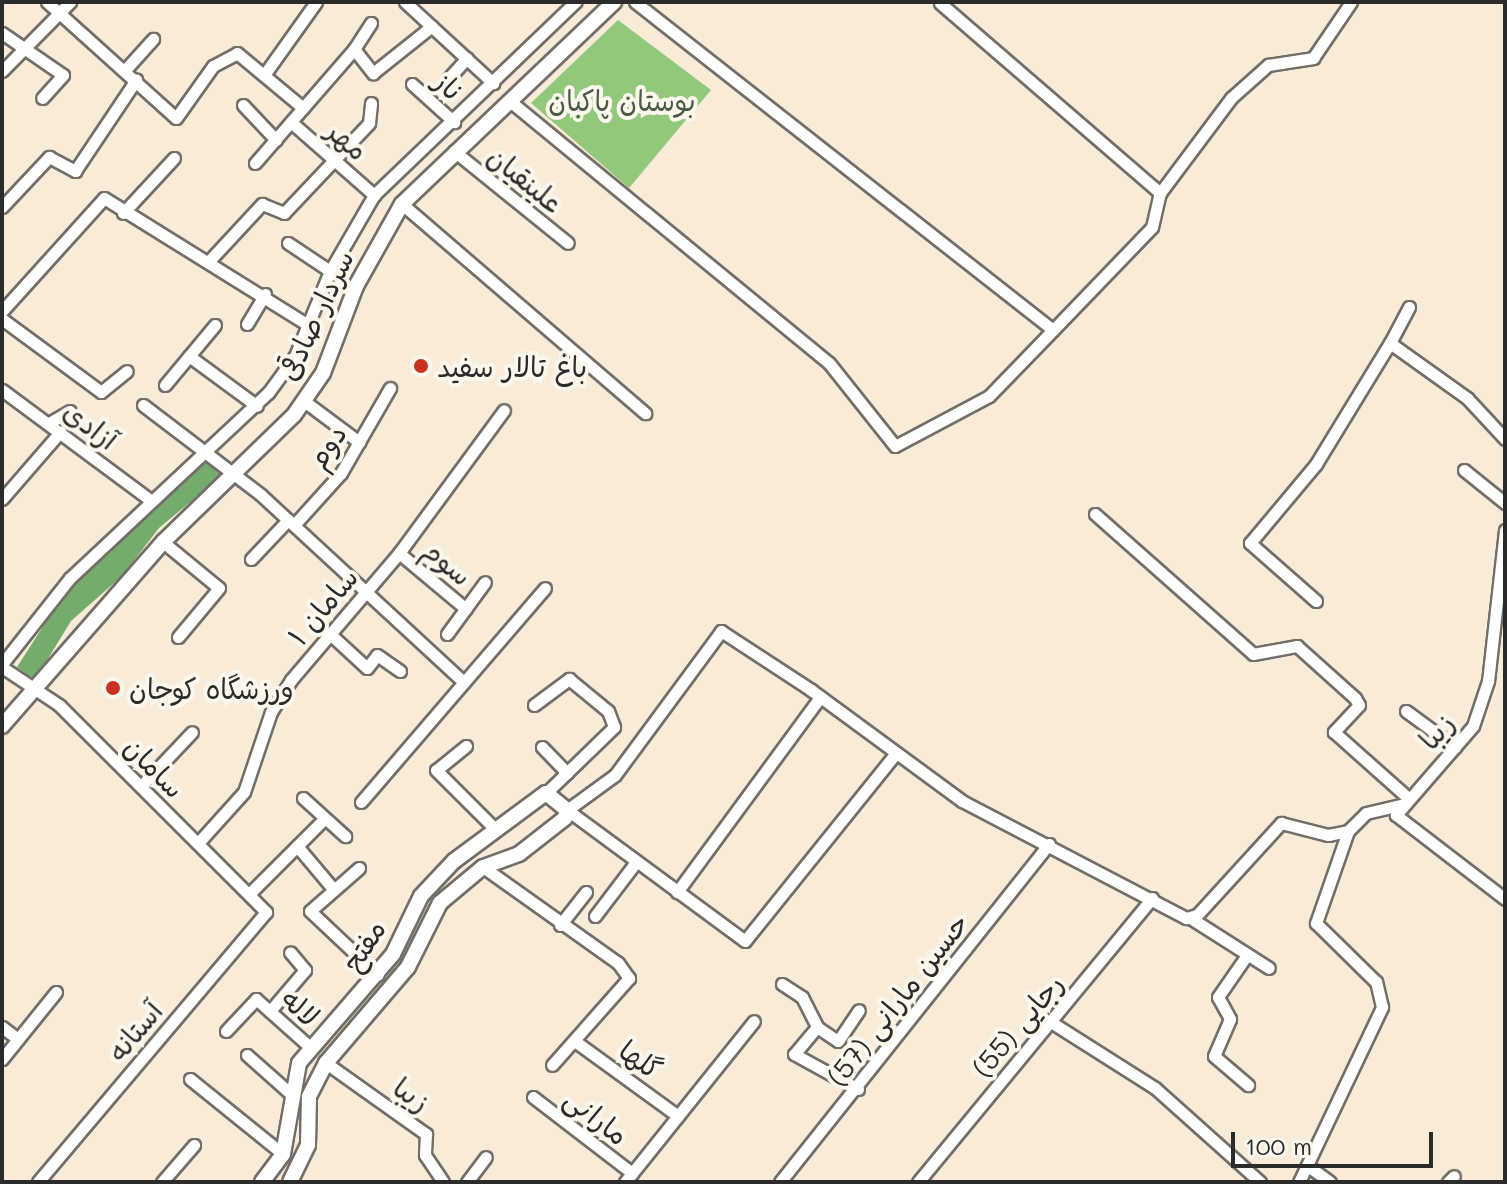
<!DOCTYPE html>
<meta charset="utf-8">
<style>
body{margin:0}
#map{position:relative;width:1507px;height:1184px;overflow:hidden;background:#f8ebd8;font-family:Mali,"Playpen Sans Arabic",sans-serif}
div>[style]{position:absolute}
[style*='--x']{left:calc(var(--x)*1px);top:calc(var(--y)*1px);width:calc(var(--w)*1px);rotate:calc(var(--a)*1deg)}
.green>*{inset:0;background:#91c87b}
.forest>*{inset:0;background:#74ac6b}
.roads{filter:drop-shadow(2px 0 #736e68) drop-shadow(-2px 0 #736e68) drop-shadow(0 2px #736e68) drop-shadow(0 -2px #736e68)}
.minor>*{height:11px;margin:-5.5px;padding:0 5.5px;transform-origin:5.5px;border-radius:5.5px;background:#fff}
.tertiary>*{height:14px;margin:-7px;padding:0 7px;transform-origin:7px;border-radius:7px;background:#fff}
.dots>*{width:22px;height:22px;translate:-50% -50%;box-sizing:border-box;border:4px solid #fbf7ec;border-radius:50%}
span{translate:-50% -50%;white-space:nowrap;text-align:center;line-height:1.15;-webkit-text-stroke:8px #fbf7ec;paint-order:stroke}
.street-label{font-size:28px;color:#2b2b2b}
.park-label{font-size:28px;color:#4a5a43}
.poi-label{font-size:28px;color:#2b2b2b}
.left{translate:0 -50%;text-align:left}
.frame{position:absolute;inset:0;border:4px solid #2b2b2b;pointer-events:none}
.scale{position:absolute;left:1231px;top:1132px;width:202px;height:36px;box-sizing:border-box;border:4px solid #2b2b2b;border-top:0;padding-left:10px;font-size:24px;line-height:28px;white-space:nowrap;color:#2b2b2b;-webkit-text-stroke:6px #fbf7ec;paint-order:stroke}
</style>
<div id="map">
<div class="green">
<div style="clip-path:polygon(618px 20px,711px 90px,629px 188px,531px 103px)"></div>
</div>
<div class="forest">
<div style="clip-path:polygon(205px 458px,224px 474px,159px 528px,122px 576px,71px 621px,35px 680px,17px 667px,62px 597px)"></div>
</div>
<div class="roads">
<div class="minor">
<div style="--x:47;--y:2;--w:173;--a:42"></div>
<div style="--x:176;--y:118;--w:64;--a:-54.6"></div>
<div style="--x:213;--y:66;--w:27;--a:-28"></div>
<div style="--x:237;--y:53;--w:86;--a:39.8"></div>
<div style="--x:405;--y:2;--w:120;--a:42.6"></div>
<div style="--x:635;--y:2;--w:531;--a:38.12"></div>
<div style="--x:1053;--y:330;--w:143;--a:-46.1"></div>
<div style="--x:1152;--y:227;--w:35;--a:-77"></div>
<div style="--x:940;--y:3;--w:291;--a:40.8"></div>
<div style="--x:1160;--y:193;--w:119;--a:-53.2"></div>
<div style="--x:1231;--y:98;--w:50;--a:-41.7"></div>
<div style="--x:1268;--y:65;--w:46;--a:-8.8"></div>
<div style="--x:1313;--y:58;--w:68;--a:-55.8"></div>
<div style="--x:371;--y:23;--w:31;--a:123"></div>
<div style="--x:354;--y:49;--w:31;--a:52"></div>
<div style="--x:373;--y:73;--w:75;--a:-38.5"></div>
<div style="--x:2;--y:33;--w:74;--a:34.5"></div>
<div style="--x:63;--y:75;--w:31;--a:132"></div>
<div style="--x:125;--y:70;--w:42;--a:-47.9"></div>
<div style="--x:2;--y:71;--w:97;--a:-45.4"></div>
<div style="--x:264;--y:75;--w:90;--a:-54.5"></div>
<div style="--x:448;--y:79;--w:28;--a:-48"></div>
<div style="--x:412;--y:84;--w:57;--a:42.1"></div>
<div style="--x:511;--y:102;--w:411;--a:39.4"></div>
<div style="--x:829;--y:363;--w:106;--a:51.5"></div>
<div style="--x:895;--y:446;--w:106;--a:-28"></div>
<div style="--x:989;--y:396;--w:92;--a:-45.9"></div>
<div style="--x:243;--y:105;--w:48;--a:46.7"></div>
<div style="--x:291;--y:122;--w:111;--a:41.3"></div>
<div style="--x:454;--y:151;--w:146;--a:38.9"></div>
<div style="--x:255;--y:163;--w:151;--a:-49"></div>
<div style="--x:402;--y:204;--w:321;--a:40.7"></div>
<div style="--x:2;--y:207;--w:69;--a:-46.8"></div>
<div style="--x:49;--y:157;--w:30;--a:28"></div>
<div style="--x:75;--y:171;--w:110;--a:-56.2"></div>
<div style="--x:123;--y:213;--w:75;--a:-47.2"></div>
<div style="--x:288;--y:243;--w:50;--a:33.7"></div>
<div style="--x:209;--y:261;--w:78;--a:-47.1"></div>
<div style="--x:262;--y:204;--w:24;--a:22"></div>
<div style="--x:284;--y:213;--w:124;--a:-46.6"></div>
<div style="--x:369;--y:123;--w:20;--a:-84"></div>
<div style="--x:1409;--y:307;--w:41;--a:117.8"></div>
<div style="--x:1390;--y:343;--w:95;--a:35.5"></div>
<div style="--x:1467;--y:398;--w:56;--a:47.2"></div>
<div style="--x:2;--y:311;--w:152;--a:-47.9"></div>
<div style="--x:104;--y:198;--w:243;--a:31.9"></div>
<div style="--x:2;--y:319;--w:123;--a:36.4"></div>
<div style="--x:101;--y:392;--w:33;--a:-39"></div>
<div style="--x:247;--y:324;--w:35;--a:-59"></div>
<div style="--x:189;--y:356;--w:84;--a:36.3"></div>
<div style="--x:165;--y:385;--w:78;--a:-50.2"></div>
<div style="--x:2;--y:390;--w:184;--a:36.6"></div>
<div style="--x:304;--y:401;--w:69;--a:36.7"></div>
<div style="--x:143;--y:405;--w:148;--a:37.3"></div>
<div style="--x:261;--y:495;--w:276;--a:42.7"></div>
<div style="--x:49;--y:423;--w:24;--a:-30"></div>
<div style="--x:1464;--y:470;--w:53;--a:38.8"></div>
<div style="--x:2;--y:499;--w:89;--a:-49.1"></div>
<div style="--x:1095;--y:514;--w:211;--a:41.5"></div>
<div style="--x:1253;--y:654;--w:45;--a:-10.3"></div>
<div style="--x:1297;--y:646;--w:78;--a:41.9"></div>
<div style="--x:1355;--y:698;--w:8;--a:60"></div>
<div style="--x:1359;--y:705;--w:37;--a:133"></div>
<div style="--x:1334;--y:732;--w:98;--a:41.7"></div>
<div style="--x:294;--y:525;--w:70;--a:-47.9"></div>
<div style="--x:341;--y:473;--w:98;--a:-60"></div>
<div style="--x:1505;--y:530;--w:152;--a:96.4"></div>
<div style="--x:1488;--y:681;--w:47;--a:108.4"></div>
<div style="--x:1473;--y:726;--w:118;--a:130.9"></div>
<div style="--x:1396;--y:815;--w:138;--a:37.6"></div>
<div style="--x:163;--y:542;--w:72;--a:39.4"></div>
<div style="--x:219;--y:588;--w:64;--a:129.9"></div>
<div style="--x:399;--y:553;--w:87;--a:39.9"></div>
<div style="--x:251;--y:559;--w:54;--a:-46.5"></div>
<div style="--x:1316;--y:601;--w:88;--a:-138.7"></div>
<div style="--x:1250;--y:543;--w:103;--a:-50.1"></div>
<div style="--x:1316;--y:464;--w:142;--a:-58.6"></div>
<div style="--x:330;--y:634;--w:50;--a:42.6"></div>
<div style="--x:367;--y:668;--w:16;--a:-52"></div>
<div style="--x:377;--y:655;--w:28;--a:35"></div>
<div style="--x:447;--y:634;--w:64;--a:-53.8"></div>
<div style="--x:2;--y:664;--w:110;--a:-51.7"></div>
<div style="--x:70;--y:578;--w:271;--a:-43.1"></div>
<div style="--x:268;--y:393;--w:46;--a:-53.9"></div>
<div style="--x:295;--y:356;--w:92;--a:-67.6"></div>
<div style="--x:330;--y:271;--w:88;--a:-59.9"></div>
<div style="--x:374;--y:195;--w:279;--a:-43.8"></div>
<div style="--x:2;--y:667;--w:69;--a:33.7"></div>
<div style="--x:59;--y:705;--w:293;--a:45"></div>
<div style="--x:266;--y:912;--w:353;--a:130.2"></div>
<div style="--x:534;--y:705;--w:44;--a:-36.6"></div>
<div style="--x:569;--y:679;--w:50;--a:39.4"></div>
<div style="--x:608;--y:711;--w:17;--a:69"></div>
<div style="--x:614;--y:727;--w:95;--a:135.9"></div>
<div style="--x:1406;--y:711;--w:61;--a:36.3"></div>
<div style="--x:466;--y:746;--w:38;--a:141"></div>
<div style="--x:436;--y:770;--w:83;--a:45"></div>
<div style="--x:542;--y:747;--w:36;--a:46"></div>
<div style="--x:896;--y:753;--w:241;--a:128.8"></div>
<div style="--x:745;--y:941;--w:221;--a:-143.6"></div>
<div style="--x:567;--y:810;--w:59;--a:-36.1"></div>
<div style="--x:615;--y:775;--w:179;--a:-53.6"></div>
<div style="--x:721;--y:631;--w:108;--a:33.2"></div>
<div style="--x:811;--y:690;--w:187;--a:36.3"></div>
<div style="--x:962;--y:801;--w:253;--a:27.6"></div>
<div style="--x:1186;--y:918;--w:11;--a:-15"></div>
<div style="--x:1197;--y:915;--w:125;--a:-47.6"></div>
<div style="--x:1281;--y:823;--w:49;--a:14.3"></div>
<div style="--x:1328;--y:835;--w:20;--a:-11"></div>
<div style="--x:1348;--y:831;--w:25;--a:-45"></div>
<div style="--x:1366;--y:813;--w:37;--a:-13"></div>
<div style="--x:141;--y:786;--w:74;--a:-46.6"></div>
<div style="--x:303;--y:798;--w:57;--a:42.1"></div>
<div style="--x:361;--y:802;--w:282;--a:-49.3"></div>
<div style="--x:198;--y:843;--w:69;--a:-48"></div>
<div style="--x:244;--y:792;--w:84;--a:-71.4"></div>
<div style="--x:271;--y:712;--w:38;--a:-58"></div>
<div style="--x:291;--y:680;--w:167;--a:-49.6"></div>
<div style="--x:399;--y:553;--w:177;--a:-53.7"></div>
<div style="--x:297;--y:846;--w:57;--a:49.9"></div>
<div style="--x:483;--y:867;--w:166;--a:35.4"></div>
<div style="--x:618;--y:963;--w:19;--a:54"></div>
<div style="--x:629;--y:978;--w:116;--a:131.5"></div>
<div style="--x:359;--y:868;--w:65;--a:138.7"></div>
<div style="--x:310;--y:911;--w:93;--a:43.3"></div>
<div style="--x:677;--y:892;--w:242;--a:-53.7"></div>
<div style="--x:249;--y:894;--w:107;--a:-45"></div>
<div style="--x:595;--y:916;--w:68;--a:-52.8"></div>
<div style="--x:1192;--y:919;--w:91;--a:32.5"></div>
<div style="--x:560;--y:925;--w:42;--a:-51.8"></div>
<div style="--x:1247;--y:955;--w:51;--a:124.6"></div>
<div style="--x:1218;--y:997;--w:25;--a:61"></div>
<div style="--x:1230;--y:1019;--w:40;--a:113.4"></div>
<div style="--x:1214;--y:1056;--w:45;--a:40.5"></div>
<div style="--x:782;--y:984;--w:24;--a:33"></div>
<div style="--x:802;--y:997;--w:34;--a:63"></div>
<div style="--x:817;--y:1027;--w:35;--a:130"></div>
<div style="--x:794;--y:1054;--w:73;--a:28.7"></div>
<div style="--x:270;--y:1011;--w:54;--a:-49.5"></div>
<div style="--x:305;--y:970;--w:23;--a:-130"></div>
<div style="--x:1051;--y:1022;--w:123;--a:32.4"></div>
<div style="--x:1155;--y:1088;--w:141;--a:41.8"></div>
<div style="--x:2;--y:1027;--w:20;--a:37"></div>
<div style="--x:817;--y:1027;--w:25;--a:34"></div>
<div style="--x:838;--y:1041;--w:37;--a:-56"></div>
<div style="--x:226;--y:1031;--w:44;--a:-46.8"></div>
<div style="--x:256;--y:999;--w:74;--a:41.7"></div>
<div style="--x:576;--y:1042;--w:126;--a:36"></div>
<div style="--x:247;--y:1055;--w:57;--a:41.5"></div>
<div style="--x:2;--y:1059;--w:86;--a:-51.1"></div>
<div style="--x:326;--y:1063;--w:123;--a:35.4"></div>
<div style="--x:426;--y:1134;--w:21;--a:93"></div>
<div style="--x:425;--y:1155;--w:32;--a:56"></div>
<div style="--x:190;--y:1079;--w:119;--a:38.9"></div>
<div style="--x:533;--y:1097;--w:125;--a:37.5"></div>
<div style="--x:1308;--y:1166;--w:27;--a:36"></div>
<div style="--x:162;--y:1182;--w:49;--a:-49.1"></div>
<div style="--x:467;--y:1182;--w:31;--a:-53"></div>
<div style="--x:625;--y:1182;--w:206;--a:-51.3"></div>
<div style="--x:780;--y:1182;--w:432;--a:-51.5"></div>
<div style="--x:918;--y:1182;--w:368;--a:-50.5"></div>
<div style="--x:1299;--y:1182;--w:194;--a:-64.6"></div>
<div style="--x:1382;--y:1007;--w:26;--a:-103"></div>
<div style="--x:1376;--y:982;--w:84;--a:-135.5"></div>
<div style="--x:1316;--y:923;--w:97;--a:-70.8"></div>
<div style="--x:1448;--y:1182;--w:8;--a:-45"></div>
</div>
<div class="tertiary">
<div style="--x:2;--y:726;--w:244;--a:-48.8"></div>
<div style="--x:163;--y:542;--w:182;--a:-44.1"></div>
<div style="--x:294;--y:415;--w:51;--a:-55.4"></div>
<div style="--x:323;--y:373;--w:93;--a:-69.2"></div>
<div style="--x:356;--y:286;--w:94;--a:-60.7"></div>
<div style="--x:402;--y:204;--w:293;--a:-43.6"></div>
<div style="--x:262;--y:1182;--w:35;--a:-53"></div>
<div style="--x:283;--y:1154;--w:92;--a:-80"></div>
<div style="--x:299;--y:1063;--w:144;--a:-49.2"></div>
<div style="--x:393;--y:954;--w:64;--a:-64.2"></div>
<div style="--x:421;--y:896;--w:48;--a:-46.7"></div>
<div style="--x:454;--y:861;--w:114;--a:-36.5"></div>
<div style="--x:546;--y:793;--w:27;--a:39"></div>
<div style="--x:567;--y:810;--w:8;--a:104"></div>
<div style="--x:565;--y:818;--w:58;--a:142"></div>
<div style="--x:519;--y:854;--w:38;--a:160"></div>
<div style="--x:483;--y:867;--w:56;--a:140.1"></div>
<div style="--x:440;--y:903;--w:72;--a:116.6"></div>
<div style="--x:408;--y:967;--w:126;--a:130.5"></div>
<div style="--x:326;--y:1063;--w:38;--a:117"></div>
<div style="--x:309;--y:1097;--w:48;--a:91.2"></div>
<div style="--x:308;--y:1145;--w:41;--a:115.9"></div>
</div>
</div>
<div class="dots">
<div style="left:421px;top:366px;background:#c8321e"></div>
<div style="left:113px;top:688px;background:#c8321e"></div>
</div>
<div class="street-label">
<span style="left:449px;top:85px;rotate:42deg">ناز</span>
<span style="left:348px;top:140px;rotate:41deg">مهر</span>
<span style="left:526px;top:179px;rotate:39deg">علینقیان</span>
<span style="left:315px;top:315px;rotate:-65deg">سردار صادقی</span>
<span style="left:91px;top:425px;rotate:37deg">آزادی</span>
<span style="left:326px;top:446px;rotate:-56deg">دوم</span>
<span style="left:448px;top:562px;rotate:40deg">سوم</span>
<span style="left:322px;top:606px;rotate:-50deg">سامان ۱</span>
<span style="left:1436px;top:731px;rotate:-49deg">زیبا</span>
<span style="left:155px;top:767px;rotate:45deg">سامان</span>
<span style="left:363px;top:945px;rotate:-57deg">مفتح</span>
<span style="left:897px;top:999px;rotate:-52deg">حسین مارانی (57)</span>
<span style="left:301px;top:1007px;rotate:42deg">لاله</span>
<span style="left:1017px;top:1025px;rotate:-50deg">رجایی (55)</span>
<span style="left:134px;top:1031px;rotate:-50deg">آستانه</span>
<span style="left:641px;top:1059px;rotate:36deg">گلها</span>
<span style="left:412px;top:1094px;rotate:35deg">زیبا</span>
<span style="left:597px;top:1116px;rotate:38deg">مارانی</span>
</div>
<div class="park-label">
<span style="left:622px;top:100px">بوستان پاکبان</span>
</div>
<div class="poi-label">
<span class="left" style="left:437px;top:366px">باغ تالار سفید</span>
<span class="left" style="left:129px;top:688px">ورزشگاه کوجان</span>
</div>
<div class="frame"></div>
<div class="scale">100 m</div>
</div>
